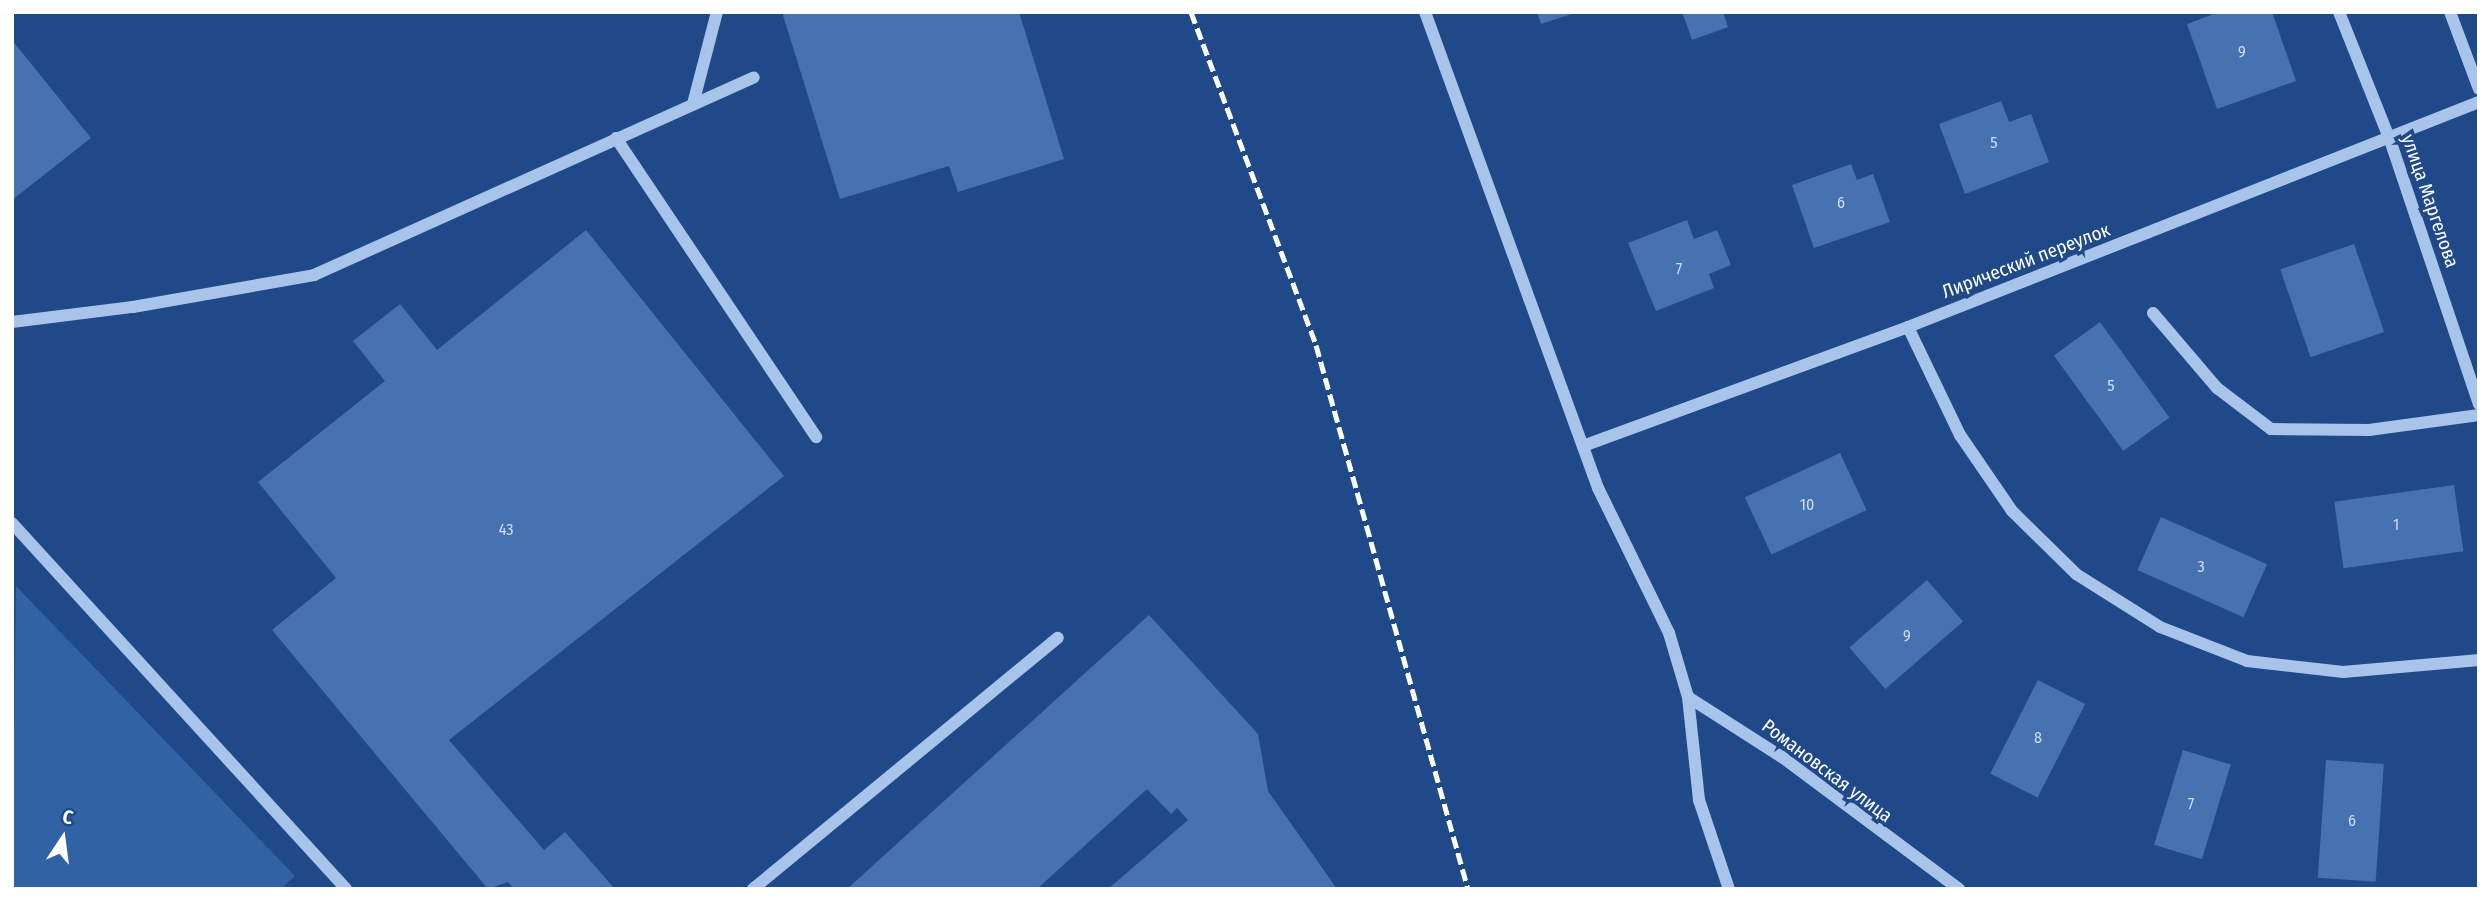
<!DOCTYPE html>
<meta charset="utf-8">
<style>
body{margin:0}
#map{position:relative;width:2491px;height:901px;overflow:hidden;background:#1f4989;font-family:"Fira Sans Condensed",sans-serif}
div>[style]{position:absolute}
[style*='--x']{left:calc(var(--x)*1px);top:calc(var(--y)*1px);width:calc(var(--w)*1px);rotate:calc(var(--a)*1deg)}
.green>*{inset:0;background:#3262a6}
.building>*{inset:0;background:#4772b1;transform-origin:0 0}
.minor>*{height:12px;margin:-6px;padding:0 6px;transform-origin:6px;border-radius:6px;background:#a9c4eb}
.rail>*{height:5px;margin-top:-2.5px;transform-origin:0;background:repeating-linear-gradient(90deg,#fff 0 12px,transparent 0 17px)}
span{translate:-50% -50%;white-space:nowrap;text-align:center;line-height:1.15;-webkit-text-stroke:7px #1f4989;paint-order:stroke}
.number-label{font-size:16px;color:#d1dcec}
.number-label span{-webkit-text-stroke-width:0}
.street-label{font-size:19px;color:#fff}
.frame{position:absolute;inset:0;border:14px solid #fff;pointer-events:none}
.north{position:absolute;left:28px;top:803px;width:70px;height:70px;-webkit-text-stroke:5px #1f4989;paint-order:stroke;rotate:13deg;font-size:19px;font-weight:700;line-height:28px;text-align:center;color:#fff}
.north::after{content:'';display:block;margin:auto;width:24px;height:32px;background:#fff;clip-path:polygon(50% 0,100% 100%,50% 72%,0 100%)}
</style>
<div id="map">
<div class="green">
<div style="clip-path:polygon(16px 586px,295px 876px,281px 889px,12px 889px)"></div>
</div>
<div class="building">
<div style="clip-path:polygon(782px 12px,1019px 12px,1064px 159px,958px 192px,949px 166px,840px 199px)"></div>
<div style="clip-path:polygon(1537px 12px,1575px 12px,1575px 13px,1541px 24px)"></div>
<div style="clip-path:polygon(1682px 12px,1723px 12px,1728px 27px,1692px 40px)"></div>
<div style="clip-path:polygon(2219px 12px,2272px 12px,2296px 81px,2217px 109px,2187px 24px)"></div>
<div style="clip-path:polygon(12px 40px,91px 138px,12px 200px)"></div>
<div style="clip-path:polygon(2001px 101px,2009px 122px,2031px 114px,2049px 162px,1965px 194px,1939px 124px)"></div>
<div style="clip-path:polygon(1851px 164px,1857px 180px,1873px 174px,1890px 222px,1814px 248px,1792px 185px)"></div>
<div style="clip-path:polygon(1687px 220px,1694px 239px,1717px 230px,1731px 265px,1709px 274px,1714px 288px,1656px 311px,1628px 243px)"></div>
<div style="clip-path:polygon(586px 230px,784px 476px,449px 740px,544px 850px,565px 832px,615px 889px,514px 889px,508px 882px,488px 889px,272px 630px,336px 578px,258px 482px,385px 381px,353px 341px,400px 304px,437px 350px)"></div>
<div style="left:2354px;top:244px;width:93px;height:78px;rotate:71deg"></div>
<div style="left:2100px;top:322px;width:118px;height:57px;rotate:54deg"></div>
<div style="left:1840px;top:453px;width:63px;height:105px;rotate:65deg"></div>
<div style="left:2454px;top:485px;width:67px;height:121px;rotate:82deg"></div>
<div style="left:2161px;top:517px;width:116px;height:58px;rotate:24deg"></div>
<div style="left:1927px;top:580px;width:55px;height:103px;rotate:49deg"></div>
<div style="clip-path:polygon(1149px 615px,1258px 734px,1268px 791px,1337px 889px,1108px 889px,1188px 820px,1177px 808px,1171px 814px,1147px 789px,1037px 889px,847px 889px)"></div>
<div style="left:2038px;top:680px;width:53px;height:105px;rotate:27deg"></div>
<div style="left:2183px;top:750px;width:50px;height:99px;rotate:17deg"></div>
<div style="left:2326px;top:760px;width:58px;height:118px;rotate:4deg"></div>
</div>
<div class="minor">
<div style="--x:1425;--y:12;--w:506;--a:70.03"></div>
<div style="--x:1598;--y:488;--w:161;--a:63.9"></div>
<div style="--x:1669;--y:633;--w:67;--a:73.5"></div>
<div style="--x:1688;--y:697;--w:112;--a:32.6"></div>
<div style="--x:1782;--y:757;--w:221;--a:36.7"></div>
<div style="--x:2339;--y:12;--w:138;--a:68.3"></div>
<div style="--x:2390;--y:140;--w:279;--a:71.4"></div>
<div style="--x:2450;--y:12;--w:82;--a:69.4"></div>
<div style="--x:693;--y:104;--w:95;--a:-75.4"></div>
<div style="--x:616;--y:138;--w:360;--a:56.2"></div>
<div style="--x:2153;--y:313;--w:99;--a:49.5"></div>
<div style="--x:2217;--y:388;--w:68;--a:37.2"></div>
<div style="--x:2271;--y:429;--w:98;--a:0.6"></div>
<div style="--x:2369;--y:430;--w:111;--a:-7.8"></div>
<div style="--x:12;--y:322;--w:122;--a:-7.1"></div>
<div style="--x:133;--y:307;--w:184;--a:-10"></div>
<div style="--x:314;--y:275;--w:482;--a:-24.2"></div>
<div style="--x:1908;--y:327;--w:120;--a:64.3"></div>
<div style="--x:1960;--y:435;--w:92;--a:55.6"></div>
<div style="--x:2012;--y:511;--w:90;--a:44.5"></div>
<div style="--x:2076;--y:574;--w:99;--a:32.2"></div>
<div style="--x:2160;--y:627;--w:93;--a:21.3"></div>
<div style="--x:2247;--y:661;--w:97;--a:6.5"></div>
<div style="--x:2343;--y:672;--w:137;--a:-5"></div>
<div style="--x:1583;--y:446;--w:346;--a:-20.1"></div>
<div style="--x:1908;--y:327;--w:614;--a:-21.51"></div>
<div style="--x:12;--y:523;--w:495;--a:47.6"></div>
<div style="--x:1688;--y:697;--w:104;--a:83.9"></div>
<div style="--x:1699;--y:800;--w:94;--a:71.4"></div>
<div style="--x:753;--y:889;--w:395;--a:-39.5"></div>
</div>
<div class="rail">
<div style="--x:1191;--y:12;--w:356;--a:69.4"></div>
<div style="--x:1316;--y:345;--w:565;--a:74.39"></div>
</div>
<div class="number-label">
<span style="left:2242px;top:52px">9</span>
<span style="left:1994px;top:143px">5</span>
<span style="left:1841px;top:203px">6</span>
<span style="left:1679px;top:269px">7</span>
<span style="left:2111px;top:386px">5</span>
<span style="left:1807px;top:505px">10</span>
<span style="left:2396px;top:525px">1</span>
<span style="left:506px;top:530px">43</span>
<span style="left:2201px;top:567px">3</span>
<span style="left:1907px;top:636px">9</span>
<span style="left:2038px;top:738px">8</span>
<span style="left:2191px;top:804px">7</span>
<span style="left:2352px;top:821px">6</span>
</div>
<div class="street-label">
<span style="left:2430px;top:201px;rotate:71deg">улица Маргелова</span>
<span style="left:2026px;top:261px;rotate:-21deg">Лирический переулок</span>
<span style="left:1827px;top:771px;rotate:37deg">Романовская улица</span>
</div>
<div class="frame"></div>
<div class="north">С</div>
</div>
